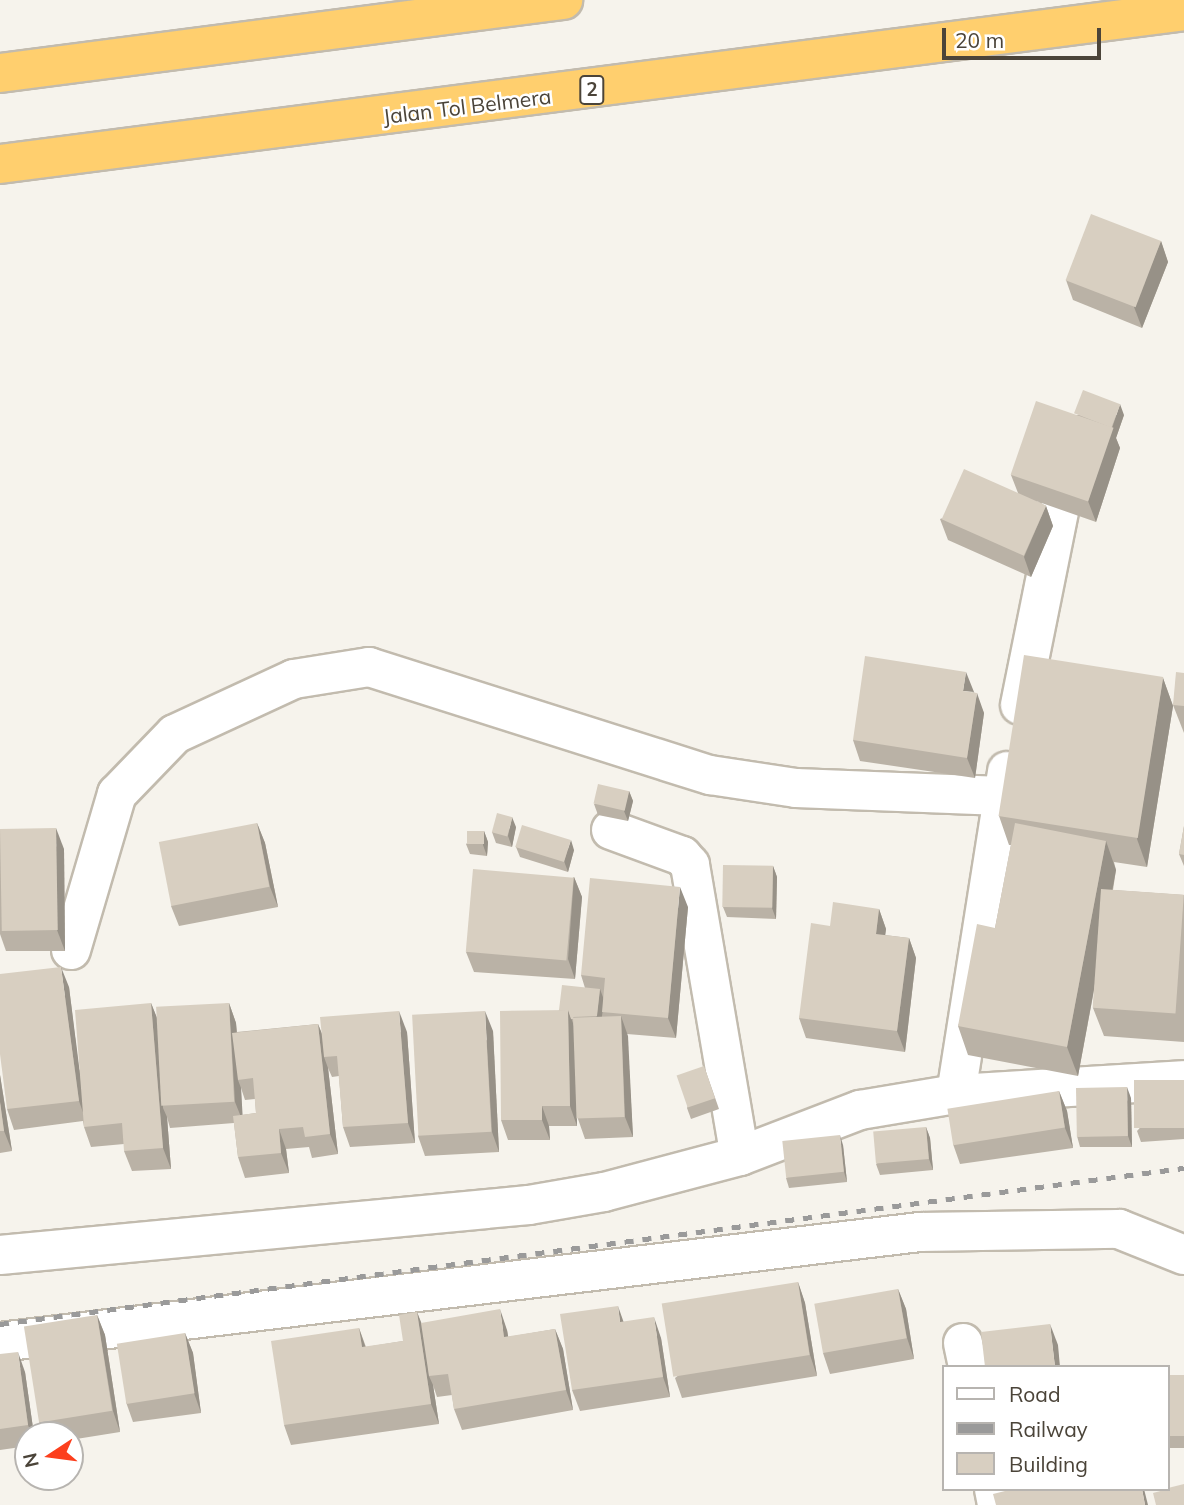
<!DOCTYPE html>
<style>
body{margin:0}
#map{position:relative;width:1184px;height:1505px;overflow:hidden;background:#f6f3ec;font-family:Mulish,sans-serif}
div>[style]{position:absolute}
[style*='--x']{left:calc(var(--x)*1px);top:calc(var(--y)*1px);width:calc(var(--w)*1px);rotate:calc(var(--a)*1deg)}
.roads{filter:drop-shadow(2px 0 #c2bbae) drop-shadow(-2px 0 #c2bbae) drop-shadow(0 2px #c2bbae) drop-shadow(0 -2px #c2bbae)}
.street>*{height:38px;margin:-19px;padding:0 19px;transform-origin:19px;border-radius:19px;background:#fff}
.highway>*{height:38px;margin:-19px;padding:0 19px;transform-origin:19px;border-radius:19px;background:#ffcf6e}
.rail>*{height:5px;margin-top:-2.5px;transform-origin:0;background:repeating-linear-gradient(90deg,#9a9a9a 0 9px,transparent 0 18px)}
.wall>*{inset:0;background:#bab2a6;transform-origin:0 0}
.shaded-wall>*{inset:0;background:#979187}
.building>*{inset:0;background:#d8cfc1;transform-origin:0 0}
span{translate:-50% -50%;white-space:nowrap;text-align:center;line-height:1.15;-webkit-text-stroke:5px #fff;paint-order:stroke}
.shield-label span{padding:2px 5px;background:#fff;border:2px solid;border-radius:5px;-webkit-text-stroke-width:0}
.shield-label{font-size:19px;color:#4b4439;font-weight:700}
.street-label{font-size:21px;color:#4b4439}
.legend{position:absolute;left:942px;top:1365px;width:228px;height:126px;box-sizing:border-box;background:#fff;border:2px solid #b7b4b0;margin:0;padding:9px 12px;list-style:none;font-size:21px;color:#4b4439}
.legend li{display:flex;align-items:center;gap:14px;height:35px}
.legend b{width:35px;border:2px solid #b7b4b0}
.north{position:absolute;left:14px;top:1421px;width:70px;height:70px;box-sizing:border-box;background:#fff;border:2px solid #b7b4b0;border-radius:50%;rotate:257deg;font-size:19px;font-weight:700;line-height:28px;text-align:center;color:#4b4439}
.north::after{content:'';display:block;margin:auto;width:24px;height:32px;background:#fc3f1d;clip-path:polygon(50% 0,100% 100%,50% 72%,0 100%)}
.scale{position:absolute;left:942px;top:28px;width:159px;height:32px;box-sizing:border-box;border:4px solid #4b4439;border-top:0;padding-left:9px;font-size:21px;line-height:24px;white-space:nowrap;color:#4b4439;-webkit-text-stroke:5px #fff;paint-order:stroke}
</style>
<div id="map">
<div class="roads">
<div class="street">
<div style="--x:1020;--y:705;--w:197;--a:-78.6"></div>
<div style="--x:611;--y:830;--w:76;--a:20.1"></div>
<div style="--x:682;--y:856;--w:12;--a:48"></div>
<div style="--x:690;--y:865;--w:295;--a:80.3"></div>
<div style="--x:71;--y:950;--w:163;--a:-73.6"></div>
<div style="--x:117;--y:794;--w:83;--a:-46"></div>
<div style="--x:175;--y:734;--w:131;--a:-24.8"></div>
<div style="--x:294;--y:679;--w:76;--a:-9.1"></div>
<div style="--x:369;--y:667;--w:358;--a:17.6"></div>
<div style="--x:710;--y:775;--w:87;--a:8.6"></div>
<div style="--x:796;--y:788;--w:206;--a:2.2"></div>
<div style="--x:956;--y:1094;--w:327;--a:-81"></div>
<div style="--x:0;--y:1255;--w:531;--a:-5.4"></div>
<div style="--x:529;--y:1205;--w:76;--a:-9.8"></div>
<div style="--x:604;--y:1192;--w:141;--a:-14.8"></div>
<div style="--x:740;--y:1156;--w:129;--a:-21"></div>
<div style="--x:860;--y:1110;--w:97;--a:-9.5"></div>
<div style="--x:956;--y:1094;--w:228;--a:-3.5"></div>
<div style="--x:0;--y:1342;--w:927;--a:-6.82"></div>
<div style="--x:920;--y:1232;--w:199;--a:-0.9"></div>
<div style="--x:1119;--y:1229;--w:70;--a:21.8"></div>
<div style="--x:963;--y:1343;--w:25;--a:78"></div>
<div style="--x:994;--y:1489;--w:16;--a:79"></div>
</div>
<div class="highway">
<div style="--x:0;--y:73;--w:568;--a:-7.39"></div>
<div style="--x:0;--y:164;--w:1194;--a:-7.36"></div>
</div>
</div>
<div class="rail">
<div style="--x:0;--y:1324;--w:1194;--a:-7.51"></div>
</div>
<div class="wall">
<div style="clip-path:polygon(1161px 241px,1168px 262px,1142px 328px,1073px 300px,1066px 280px)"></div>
<div style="clip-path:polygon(1075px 415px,1124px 415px,1116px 438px,1120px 448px,1096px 522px,1036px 501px,1046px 506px,1053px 526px,1031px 577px,948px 540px,940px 519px,1018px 493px,1011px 475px)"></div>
<div style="clip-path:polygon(1184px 673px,1184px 733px,1173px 705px)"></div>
<div style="clip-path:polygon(1163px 678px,1173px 706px,1147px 867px,1114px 862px,1116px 870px,1113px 890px,1184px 895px,1184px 1042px,1104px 1036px,1093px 1008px,1095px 985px,1078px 1076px,968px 1055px,958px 1026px,995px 928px,1011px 845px,1009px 845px,999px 816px)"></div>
<div style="clip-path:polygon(974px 692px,984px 713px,975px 778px,860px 761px,853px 740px)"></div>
<div style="clip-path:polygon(629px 791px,633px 801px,628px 821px,598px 815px,594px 804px)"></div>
<div style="clip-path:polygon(257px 823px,265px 843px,278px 907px,179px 926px,171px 906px)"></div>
<div style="clip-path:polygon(1184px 826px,1184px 866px,1179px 854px)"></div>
<div style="clip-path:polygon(516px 827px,512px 847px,496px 843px,492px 832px)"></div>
<div style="clip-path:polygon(0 829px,64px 849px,65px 951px,6px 951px,0 934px)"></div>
<div style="clip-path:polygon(484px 831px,488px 842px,487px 856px,470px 854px,466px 844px)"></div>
<div style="clip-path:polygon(516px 847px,574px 850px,568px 872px,520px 857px)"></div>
<div style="clip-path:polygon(773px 866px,777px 877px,776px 919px,727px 917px,723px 907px)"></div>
<div style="clip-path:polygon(574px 877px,582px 897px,575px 979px,474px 972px,466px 952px)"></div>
<div style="clip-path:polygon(688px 907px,676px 1038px,627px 1034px,633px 1137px,585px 1139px,578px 1119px,576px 1084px,577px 1126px,549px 1126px,550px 1140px,508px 1140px,501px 1120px,559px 1010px,585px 988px,581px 975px)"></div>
<div style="clip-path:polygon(879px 909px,886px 929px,885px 935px,909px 938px,916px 958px,905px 1052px,806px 1038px,799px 1018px,830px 926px)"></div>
<div style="clip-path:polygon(evenodd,69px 987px,79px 1070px,151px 1003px,157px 1018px,229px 1003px,236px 1023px,237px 1032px,318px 1024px,322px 1034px,407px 1032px,415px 1143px,350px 1147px,343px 1127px,339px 1076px,332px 1077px,328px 1068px,338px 1154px,312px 1158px,309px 1147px,286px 1149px,289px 1173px,245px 1178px,238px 1157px,234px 1123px,170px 1128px,167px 1117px,171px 1169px,132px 1171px,124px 1151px,124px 1144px,91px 1147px,84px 1127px,83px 1121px,14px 1130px,7px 1109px,69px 987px,241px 1088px,245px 1100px,255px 1099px,256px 1113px,242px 1115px,241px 1088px)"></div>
<div style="clip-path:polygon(493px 1031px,499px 1152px,425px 1156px,418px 1136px)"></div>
<div style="clip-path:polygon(704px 1066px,719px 1109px,691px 1119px,687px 1108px)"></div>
<div style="clip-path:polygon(0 1075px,12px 1151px,0 1153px)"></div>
<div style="clip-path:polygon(1184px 1080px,1184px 1139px,1141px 1142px,1137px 1131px)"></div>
<div style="clip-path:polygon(1059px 1091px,1067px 1111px,1073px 1148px,960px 1164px,953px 1144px)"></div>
<div style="clip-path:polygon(1131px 1098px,1132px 1147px,1080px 1147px,1077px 1136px)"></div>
<div style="clip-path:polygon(926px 1127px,930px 1138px,933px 1170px,880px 1175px,876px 1164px)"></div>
<div style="clip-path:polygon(843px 1145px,847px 1182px,789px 1188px,786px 1178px)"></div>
<div style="clip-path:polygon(798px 1282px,805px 1303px,817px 1376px,682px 1398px,675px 1378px)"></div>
<div style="clip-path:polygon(898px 1289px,906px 1309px,914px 1359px,830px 1374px,823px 1353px)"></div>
<div style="clip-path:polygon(417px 1312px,421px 1323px,507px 1330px,508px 1337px,555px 1329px,563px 1349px,573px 1410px,462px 1430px,454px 1409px,452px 1395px,437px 1397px,433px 1385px,439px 1424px,291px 1445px,284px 1425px,359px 1328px,366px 1347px,403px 1341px)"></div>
<div style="clip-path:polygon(97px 1315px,105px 1335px,120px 1432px,70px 1440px,70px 1435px,43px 1435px,39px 1423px)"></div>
<div style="clip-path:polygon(623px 1322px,661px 1338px,670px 1397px,580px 1411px,572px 1390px)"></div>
<div style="clip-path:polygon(185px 1333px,193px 1353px,201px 1413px,133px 1422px,126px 1402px)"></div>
<div style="clip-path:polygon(0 1354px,25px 1372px,34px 1435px,28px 1435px,28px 1446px,0 1450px)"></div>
<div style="left:1184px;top:1375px;width:73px;height:16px;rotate:90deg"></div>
</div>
<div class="shaded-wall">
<div style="clip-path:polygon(1161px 241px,1168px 262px,1142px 328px,1134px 307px)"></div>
<div style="clip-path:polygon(1120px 404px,1124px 415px,1116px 438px,1120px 448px,1096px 522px,1088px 501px)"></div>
<div style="clip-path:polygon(1046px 506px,1053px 526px,1031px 577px,1024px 557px)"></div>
<div style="clip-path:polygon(966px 672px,974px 692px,963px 691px)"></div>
<div style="clip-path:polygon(1163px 678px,1173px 706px,1147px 867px,1137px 839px)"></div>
<div style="clip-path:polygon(977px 693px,984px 713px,975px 778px,967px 758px)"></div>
<div style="clip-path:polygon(629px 791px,633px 801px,628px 821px,624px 811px)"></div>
<div style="clip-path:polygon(512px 817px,516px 827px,512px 847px,508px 836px)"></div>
<div style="clip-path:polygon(257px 823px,265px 843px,278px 907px,270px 887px)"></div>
<div style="clip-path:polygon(56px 828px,64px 849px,65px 951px,57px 930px)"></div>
<div style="clip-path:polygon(484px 831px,488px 842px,487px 856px,483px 845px)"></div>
<div style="clip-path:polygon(571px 840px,574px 850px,568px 872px,564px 861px)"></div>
<div style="clip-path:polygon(1106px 841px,1116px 870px,1078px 1076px,1067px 1047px)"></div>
<div style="clip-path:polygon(773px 866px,777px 877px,776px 919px,772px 908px)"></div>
<div style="clip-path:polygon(574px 877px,582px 897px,575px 979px,568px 959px)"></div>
<div style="clip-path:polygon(680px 887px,688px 907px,676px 1038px,668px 1018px)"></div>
<div style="clip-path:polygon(879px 909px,886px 929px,883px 954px,876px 934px)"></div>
<div style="clip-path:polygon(909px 938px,916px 958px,905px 1052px,897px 1031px)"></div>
<div style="clip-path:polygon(61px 967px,69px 987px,86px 1121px,79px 1101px)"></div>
<div style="clip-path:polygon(600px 989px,604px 1000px,600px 1032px,596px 1022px)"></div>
<div style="clip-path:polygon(151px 1003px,159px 1023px,163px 1108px,167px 1117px,171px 1169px,163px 1148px)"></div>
<div style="clip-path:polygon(229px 1003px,236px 1023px,240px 1079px,238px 1080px,241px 1088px,243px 1122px,235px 1102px)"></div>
<div style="clip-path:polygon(568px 1010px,576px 1031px,577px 1126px,570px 1106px)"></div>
<div style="clip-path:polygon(399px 1011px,407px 1032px,415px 1143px,408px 1123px)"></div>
<div style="clip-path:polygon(485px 1011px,493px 1031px,499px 1152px,492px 1132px)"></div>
<div style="clip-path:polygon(621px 1016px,628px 1036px,633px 1137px,625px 1117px)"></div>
<div style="clip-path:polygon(318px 1024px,326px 1044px,324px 1057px,328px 1068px,338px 1154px,330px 1134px)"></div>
<div style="clip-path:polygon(0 1075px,12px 1151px,4px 1131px,0 1102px)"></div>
<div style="clip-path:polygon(1127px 1087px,1131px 1098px,1132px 1147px,1128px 1136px)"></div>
<div style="clip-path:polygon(1059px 1091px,1067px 1111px,1073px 1148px,1065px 1128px)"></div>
<div style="clip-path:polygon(542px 1106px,549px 1126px,550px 1140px,542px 1120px)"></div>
<div style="clip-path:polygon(926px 1127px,930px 1138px,933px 1170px,929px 1159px)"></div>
<div style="clip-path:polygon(279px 1129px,286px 1149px,289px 1173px,281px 1153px)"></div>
<div style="clip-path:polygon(840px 1135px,843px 1145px,847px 1182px,844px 1172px)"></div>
<div style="clip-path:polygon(798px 1282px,805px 1303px,817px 1376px,810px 1355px)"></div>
<div style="clip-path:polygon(898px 1289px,906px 1309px,914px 1359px,907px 1338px)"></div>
<div style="clip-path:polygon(618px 1306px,625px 1326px,620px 1322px)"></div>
<div style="clip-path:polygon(500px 1309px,507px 1330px,512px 1358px,504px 1337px)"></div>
<div style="clip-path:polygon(417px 1312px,425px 1332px,429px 1376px,433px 1385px,439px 1424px,431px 1404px)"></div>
<div style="clip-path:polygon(97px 1315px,105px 1335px,120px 1432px,113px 1411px)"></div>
<div style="clip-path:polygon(654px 1317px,661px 1338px,670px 1397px,663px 1377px)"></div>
<div style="clip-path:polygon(1050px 1324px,1058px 1345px,1060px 1367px,1055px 1367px)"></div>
<div style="clip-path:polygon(359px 1328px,366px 1349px,362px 1347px)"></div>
<div style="clip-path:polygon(555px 1329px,563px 1349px,573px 1410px,566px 1390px)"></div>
<div style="clip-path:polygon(185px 1333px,193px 1353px,201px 1413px,194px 1393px)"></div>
<div style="clip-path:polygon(18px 1352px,25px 1372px,34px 1435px,32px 1435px,28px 1425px)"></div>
<div style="clip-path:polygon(1142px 1489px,1144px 1489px,1148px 1505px,1145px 1505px)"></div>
</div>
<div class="building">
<div style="left:1091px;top:214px;width:75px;height:71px;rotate:21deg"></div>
<div style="left:1083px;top:390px;width:40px;height:25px;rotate:21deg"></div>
<div style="left:1036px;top:401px;width:82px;height:78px;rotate:19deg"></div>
<div style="left:964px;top:469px;width:90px;height:55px;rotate:24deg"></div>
<div style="left:1024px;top:655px;width:141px;height:163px;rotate:9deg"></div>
<div style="clip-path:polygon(865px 656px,966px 672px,963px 691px,977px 693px,967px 758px,853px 740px)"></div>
<div style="clip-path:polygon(1176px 672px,1184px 673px,1184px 706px,1173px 705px)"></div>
<div style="left:598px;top:784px;width:32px;height:20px;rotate:13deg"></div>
<div style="left:497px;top:813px;width:16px;height:20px;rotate:15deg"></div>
<div style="left:257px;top:823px;width:65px;height:100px;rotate:79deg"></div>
<div style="clip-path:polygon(1015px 823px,1106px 841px,1067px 1047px,958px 1026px,977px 924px,995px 928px)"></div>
<div style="left:522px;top:825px;width:51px;height:23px;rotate:17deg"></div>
<div style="clip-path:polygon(1184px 826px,1184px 855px,1179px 854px)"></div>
<div style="left:56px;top:828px;width:102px;height:56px;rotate:89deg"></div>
<div style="left:467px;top:831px;width:17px;height:13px"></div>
<div style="left:723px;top:865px;width:50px;height:42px;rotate:1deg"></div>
<div style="left:473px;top:869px;width:101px;height:83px;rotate:5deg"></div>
<div style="clip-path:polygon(590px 878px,680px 887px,668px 1018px,602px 1012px,605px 978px,581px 975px)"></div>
<div style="left:1101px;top:889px;width:83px;height:119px;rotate:4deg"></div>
<div style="clip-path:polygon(833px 902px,879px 909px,876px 934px,909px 938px,897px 1031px,799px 1018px,811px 923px,830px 926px)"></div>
<div style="clip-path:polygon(61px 967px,79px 1101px,7px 1109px,0 1054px,0 974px)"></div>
<div style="clip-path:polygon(562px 985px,600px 989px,597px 1016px,573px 1017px,574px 1019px,571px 1019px,568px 1010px,559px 1010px)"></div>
<div style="clip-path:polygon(151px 1003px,163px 1148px,124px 1151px,122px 1123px,84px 1127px,75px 1010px)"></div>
<div style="left:229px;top:1003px;width:99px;height:73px;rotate:87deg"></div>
<div style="clip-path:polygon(568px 1010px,570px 1106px,542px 1106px,542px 1120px,501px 1120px,500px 1011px)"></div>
<div style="clip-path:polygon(399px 1011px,408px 1123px,343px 1127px,337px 1056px,324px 1057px,320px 1017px)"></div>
<div style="left:485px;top:1011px;width:121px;height:73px;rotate:87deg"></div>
<div style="left:621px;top:1016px;width:101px;height:48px;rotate:88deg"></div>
<div style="clip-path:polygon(318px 1024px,330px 1134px,305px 1137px,303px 1127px,279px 1129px,281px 1153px,238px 1157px,233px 1116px,256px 1113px,253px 1078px,238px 1080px,232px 1033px)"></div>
<div style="left:704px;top:1066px;width:34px;height:29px;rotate:71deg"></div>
<div style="left:1184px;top:1080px;width:48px;height:50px;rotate:90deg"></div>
<div style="left:1127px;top:1087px;width:49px;height:51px;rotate:89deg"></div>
<div style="left:1059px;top:1091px;width:37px;height:113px;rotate:81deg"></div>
<div style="clip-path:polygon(0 1102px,4px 1131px,0 1131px)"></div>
<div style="left:926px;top:1127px;width:32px;height:53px;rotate:85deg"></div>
<div style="left:840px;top:1135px;width:37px;height:58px;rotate:84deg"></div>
<div style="left:798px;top:1282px;width:74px;height:138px;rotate:81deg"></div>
<div style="left:898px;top:1289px;width:50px;height:85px;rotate:80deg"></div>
<div style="clip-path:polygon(618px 1306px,620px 1322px,654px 1317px,663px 1377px,572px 1390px,560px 1314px)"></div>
<div style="clip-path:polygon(500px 1309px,504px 1337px,555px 1329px,566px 1390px,454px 1409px,448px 1374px,429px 1376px,421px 1323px)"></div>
<div style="clip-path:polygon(417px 1312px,431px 1404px,284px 1425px,271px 1341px,359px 1328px,362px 1347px,403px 1341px,399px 1315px)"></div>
<div style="left:97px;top:1315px;width:97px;height:74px;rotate:81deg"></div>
<div style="clip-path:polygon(1050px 1324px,1055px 1367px,985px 1367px,981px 1332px)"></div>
<div style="left:185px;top:1333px;width:61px;height:69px;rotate:81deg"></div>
<div style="clip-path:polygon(18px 1352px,28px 1425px,0 1429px,0 1354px)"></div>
<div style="left:1184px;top:1375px;width:61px;height:16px;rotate:90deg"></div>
<div style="clip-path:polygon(1184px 1484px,1184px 1505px,1156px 1505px,1153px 1493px,1168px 1489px,1168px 1488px)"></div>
<div style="clip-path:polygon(1013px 1489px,1142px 1489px,1145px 1505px,996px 1505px,993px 1494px)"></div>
</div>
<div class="shield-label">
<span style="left:592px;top:90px">2</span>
</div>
<div class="street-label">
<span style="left:467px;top:106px;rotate:-7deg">Jalan Tol Belmera</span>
</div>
<ul class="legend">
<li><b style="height:9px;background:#fff"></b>Road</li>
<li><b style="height:9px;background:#9a9a9a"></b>Railway</li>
<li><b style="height:19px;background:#d8cfc1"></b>Building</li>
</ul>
<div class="north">N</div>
<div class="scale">20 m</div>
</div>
